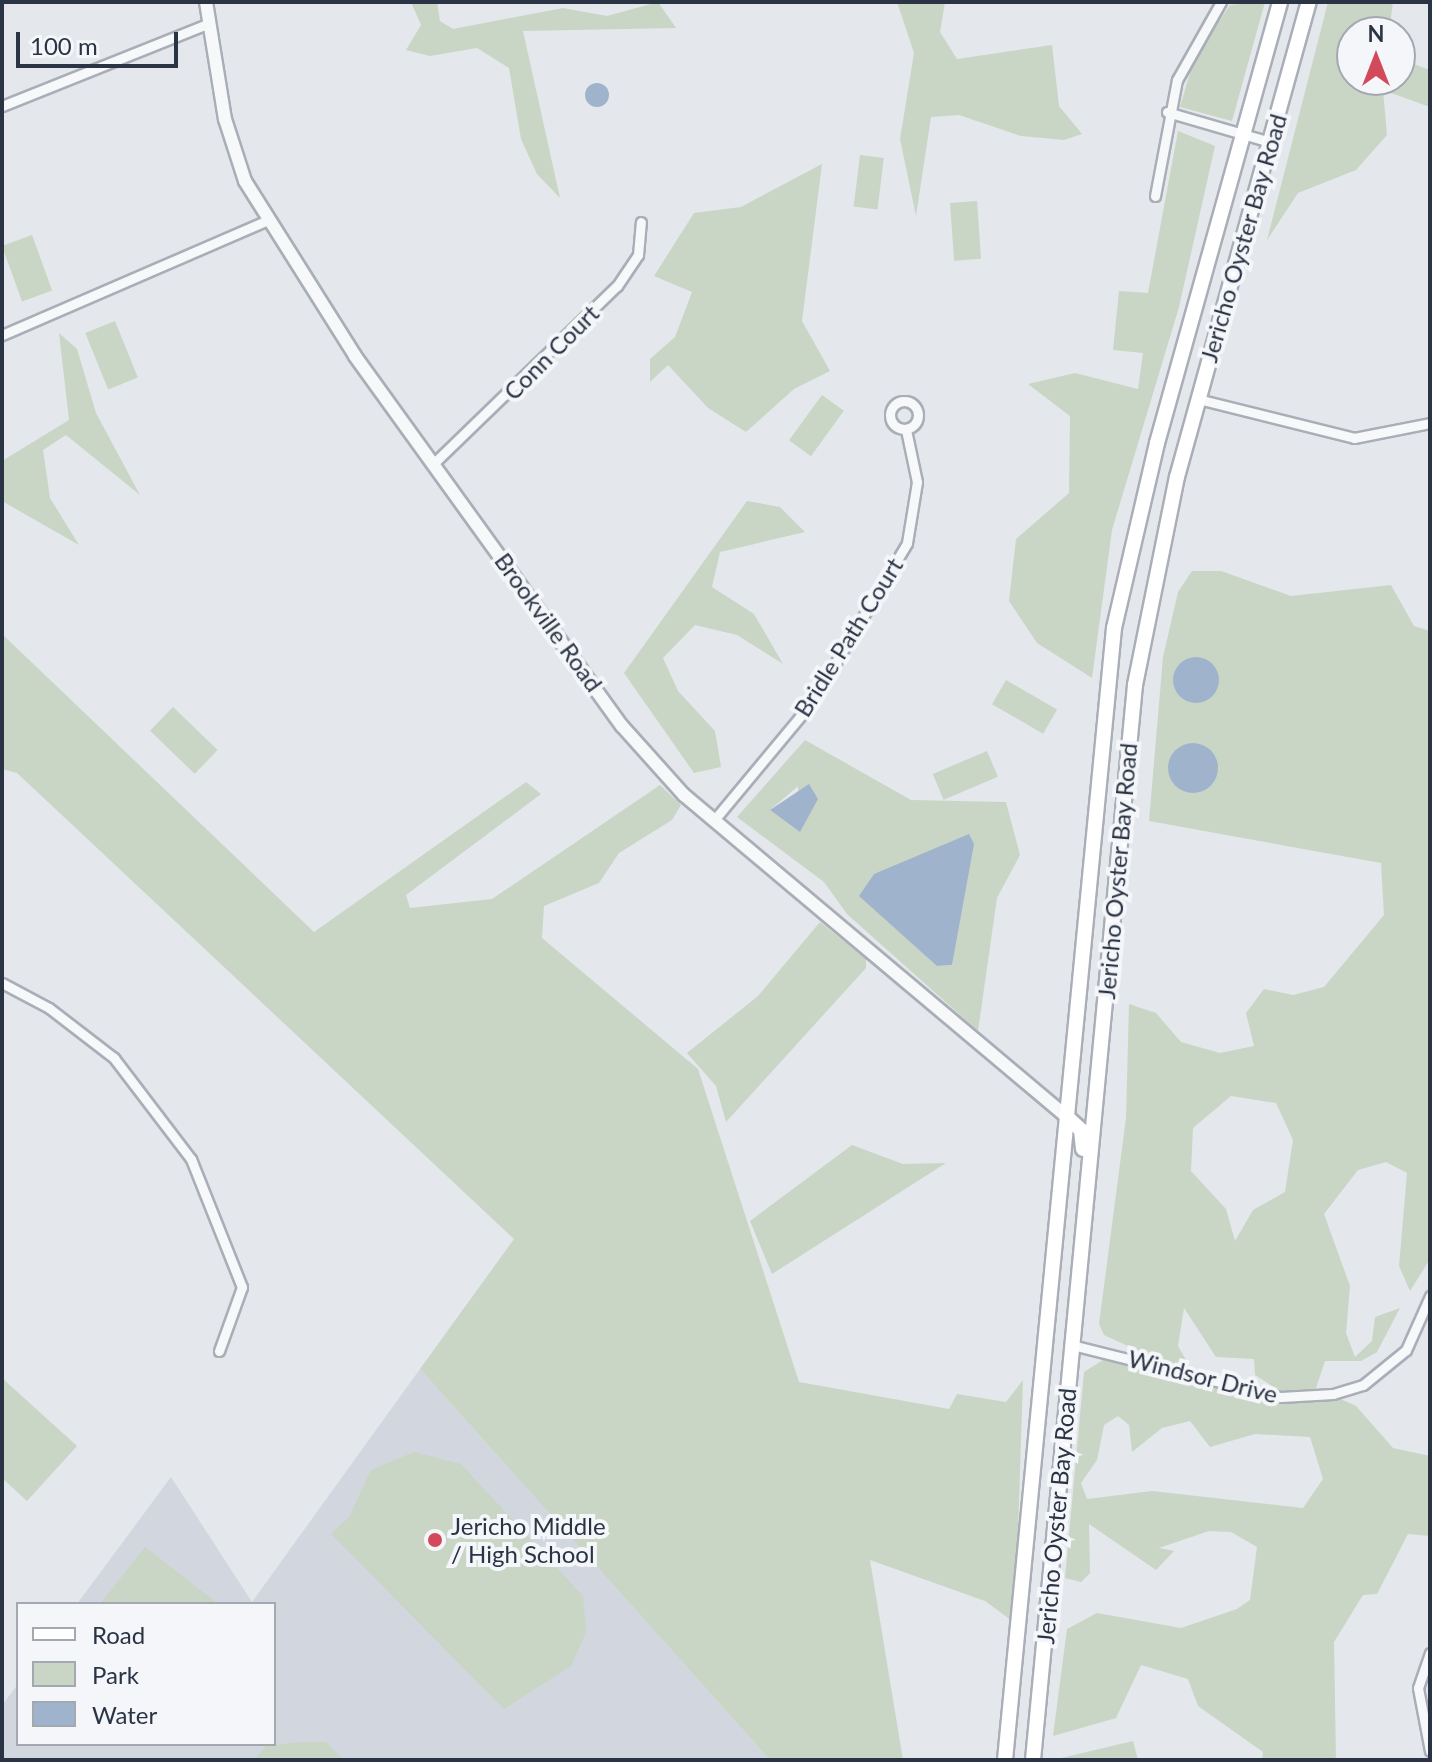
<!DOCTYPE html>
<style>
body{margin:0}
#map{position:relative;width:1432px;height:1762px;overflow:hidden;background:#e4e7ec;font-family:Lato,sans-serif}
div>[style]{position:absolute}
[style*='--x']{left:calc(var(--x)*1px);top:calc(var(--y)*1px);width:calc(var(--w)*1px);rotate:calc(var(--a)*1deg)}
.built>*{inset:0;background:#d2d6de}
.green>*{inset:0;background:#c9d6c5;transform-origin:0 0}
.water>*{inset:0;background:#9fb4cc}
.round{border-radius:50%}
.roads{filter:drop-shadow(2px 0 #a9aeb7) drop-shadow(-2px 0 #a9aeb7) drop-shadow(0 2px #a9aeb7) drop-shadow(0 -2px #a9aeb7)}
.minor>*{height:9px;margin:-4.5px;padding:0 4.5px;transform-origin:4.5px;border-radius:4.5px;background:#f7f8fa}
.minor>.ring{margin:-4.5px;padding:0;box-sizing:content-box;background:none;border:9px solid #f7f8fa;border-radius:50%}
.tertiary>*{height:12px;margin:-6px;padding:0 6px;transform-origin:6px;border-radius:6px;background:#f7f8fa}
.primary>*{height:14px;margin:-7px;padding:0 7px;transform-origin:7px;border-radius:7px;background:#fff}
.dots>*{width:22px;height:22px;translate:-50% -50%;box-sizing:border-box;border:4px solid #f4f6f9;border-radius:50%}
span{translate:-50% -50%;white-space:nowrap;text-align:center;line-height:1.15;-webkit-text-stroke:8px #f4f6f9;paint-order:stroke}
.street-label{font-size:24px;color:#2b3445}
.poi-label{font-size:24px;color:#2b3445}
.left{translate:0 -50%;text-align:left}
.frame{position:absolute;inset:0;border:4px solid #2b3445;pointer-events:none}
.legend{position:absolute;left:16px;top:1602px;width:260px;height:144px;box-sizing:border-box;background:#f4f6f9;border:2px solid #a4a8b1;margin:0;padding:10px 14px;list-style:none;font-size:24px;color:#2b3445}
.legend li{display:flex;align-items:center;gap:16px;height:40px}
.legend b{width:40px;border:2px solid #a4a8b1}
.north{position:absolute;left:1336px;top:16px;width:80px;height:80px;box-sizing:border-box;background:#f4f6f9;border:2px solid #a4a8b1;border-radius:50%;rotate:0deg;font-size:22px;font-weight:700;line-height:32px;text-align:center;color:#2b3445}
.north::after{content:'';display:block;margin:auto;width:28px;height:36px;background:#d1495b;clip-path:polygon(50% 0,100% 100%,50% 72%,0 100%)}
.scale{position:absolute;left:16px;top:32px;width:162px;height:36px;box-sizing:border-box;border:4px solid #2b3445;border-top:0;padding-left:10px;font-size:24px;line-height:28px;white-space:nowrap;color:#2b3445;-webkit-text-stroke:6px #f4f6f9;paint-order:stroke}
</style>
<div id="map">
<div class="built">
<div style="clip-path:polygon(420px 1369px,770px 1760px,2px 1760px,2px 1705px,18px 1684px,18px 1744px,274px 1744px,274px 1604px,77px 1604px,171px 1477px,252px 1602px)"></div>
</div>
<div class="green">
<div style="clip-path:polygon(411px 2px,437px 2px,440px 21px,453px 29px,563px 8px,607px 16px,658px 2px,676px 28px,523px 31px,560px 198px,537px 174px,521px 139px,509px 68px,477px 48px,430px 56px,406px 50px,421px 25px)"></div>
<div style="clip-path:polygon(897px 2px,945px 2px,940px 32px,957px 59px,1052px 45px,1059px 106px,1082px 134px,1064px 140px,1021px 136px,959px 115px,931px 117px,916px 216px,900px 139px,914px 53px)"></div>
<div style="clip-path:polygon(1265px 2px,1232px 121px,1180px 107px,1194px 59px,1230px 5px)"></div>
<div style="clip-path:polygon(1328px 2px,1393px 2px,1389px 32px,1352px 32px,1352px 80px,1400px 80px,1400px 59px,1430px 70px,1430px 107px,1383px 90px,1387px 135px,1356px 170px,1298px 193px,1267px 240px)"></div>
<div style="clip-path:polygon(1178px 131px,1215px 146px,1179px 307px,1112px 530px,1092px 678px,1037px 643px,1009px 601px,1016px 539px,1069px 493px,1070px 416px,1028px 384px,1075px 373px,1138px 389px,1143px 353px,1113px 350px,1119px 291px,1148px 293px)"></div>
<div style="left:860px;top:155px;width:24px;height:52px;rotate:7deg"></div>
<div style="clip-path:polygon(822px 164px,802px 321px,830px 371px,794px 389px,746px 432px,708px 408px,668px 365px,650px 382px,650px 359px,675px 337px,692px 292px,654px 276px,694px 213px,741px 207px)"></div>
<div style="left:977px;top:201px;width:58px;height:27px;rotate:86deg"></div>
<div style="left:32px;top:235px;width:59px;height:32px;rotate:70deg"></div>
<div style="left:115px;top:321px;width:61px;height:32px;rotate:68deg"></div>
<div style="clip-path:polygon(59px 333px,77px 349px,96px 413px,140px 495px,66px 435px,43px 450px,50px 498px,79px 545px,2px 501px,2px 461px,69px 420px)"></div>
<div style="left:822px;top:395px;width:27px;height:56px;rotate:36deg"></div>
<div style="clip-path:polygon(747px 501px,780px 507px,805px 532px,720px 552px,712px 587px,754px 614px,783px 664px,737px 635px,695px 625px,663px 658px,678px 691px,715px 731px,721px 767px,694px 773px,624px 673px)"></div>
<div style="clip-path:polygon(evenodd,1192px 571px,1221px 571px,1291px 596px,1391px 585px,1414px 626px,1430px 631px,1430px 1259px,1410px 1291px,1399px 1266px,1407px 1173px,1386px 1162px,1358px 1170px,1324px 1214px,1350px 1286px,1346px 1333px,1355px 1357px,1372px 1341px,1375px 1317px,1400px 1308px,1377px 1352px,1361px 1361px,1325px 1361px,1316px 1388px,1356px 1406px,1393px 1448px,1430px 1456px,1430px 1536px,1408px 1534px,1377px 1594px,1363px 1595px,1334px 1642px,1336px 1760px,1262px 1760px,1263px 1752px,1198px 1706px,1188px 1679px,1141px 1665px,1116px 1718px,1053px 1736px,1067px 1629px,1097px 1613px,1181px 1628px,1237px 1609px,1250px 1600px,1257px 1547px,1231px 1532px,1209px 1531px,1159px 1548px,1174px 1551px,1156px 1570px,1089px 1524px,1090px 1573px,1081px 1582px,1065px 1578px,1084px 1372px,1103px 1360px,1167px 1364px,1104px 1335px,1099px 1324px,1126px 1118px,1129px 1004px,1156px 1013px,1181px 1042px,1220px 1053px,1254px 1046px,1246px 1013px,1264px 989px,1293px 995px,1324px 987px,1384px 915px,1381px 863px,1149px 821px,1163px 657px,1178px 592px,1192px 571px,1231px 1096px,1276px 1103px,1293px 1140px,1285px 1192px,1253px 1210px,1235px 1241px,1226px 1209px,1191px 1171px,1193px 1128px,1231px 1096px,1192px 571px,1184px 1308px,1216px 1357px,1254px 1359px,1255px 1375px,1278px 1390px,1226px 1389px,1192px 1370px,1178px 1346px,1184px 1308px,1192px 571px,1118px 1416px,1129px 1425px,1132px 1452px,1162px 1428px,1190px 1421px,1210px 1447px,1255px 1434px,1310px 1437px,1323px 1479px,1303px 1508px,1152px 1491px,1087px 1499px,1081px 1483px,1097px 1460px,1104px 1425px,1118px 1416px)"></div>
<div style="clip-path:polygon(2px 634px,314px 932px,526px 782px,541px 794px,406px 895px,410px 908px,492px 899px,660px 785px,681px 805px,672px 820px,619px 853px,599px 883px,544px 906px,542px 938px,698px 1069px,799px 1382px,949px 1409px,957px 1394px,1006px 1402px,1023px 1380px,1015px 1623px,985px 1601px,870px 1560px,903px 1760px,770px 1760px,420px 1369px,514px 1239px,17px 773px,2px 769px)"></div>
<div style="left:1006px;top:680px;width:59px;height:28px;rotate:30deg"></div>
<div style="left:173px;top:707px;width:62px;height:33px;rotate:44deg"></div>
<div style="clip-path:polygon(evenodd,805px 740px,911px 800px,1006px 802px,1020px 855px,997px 898px,978px 1031px,847px 914px,824px 882px,737px 817px,805px 740px,798px 786px,800px 831px,770px 810px,798px 786px,805px 740px,910px 860px,963px 889px,952px 965px,937px 966px,875px 874px,910px 860px)"></div>
<div style="left:987px;top:751px;width:28px;height:59px;rotate:67deg"></div>
<div style="clip-path:polygon(820px 922px,866px 959px,866px 968px,726px 1122px,716px 1086px,687px 1053px,758px 996px)"></div>
<div style="clip-path:polygon(852px 1145px,903px 1164px,946px 1163px,772px 1274px,750px 1221px)"></div>
<div style="clip-path:polygon(2px 1378px,77px 1446px,27px 1501px,2px 1478px)"></div>
<div style="clip-path:polygon(414px 1452px,461px 1464px,583px 1596px,586px 1633px,571px 1666px,504px 1709px,331px 1534px,349px 1517px,371px 1470px)"></div>
<div style="clip-path:polygon(145px 1547px,216px 1602px,214px 1604px,100px 1604px)"></div>
<div style="clip-path:polygon(1133px 1741px,1138px 1760px,1052px 1760px,1053px 1760px)"></div>
<div style="clip-path:polygon(300px 1742px,326px 1742px,344px 1760px,254px 1760px,266px 1746px)"></div>
</div>
<div class="water">
<div class="round" style="left:585px;top:83px;width:24px;height:24px"></div>
<div class="round" style="left:1173px;top:657px;width:46px;height:46px"></div>
<div class="round" style="left:1168px;top:743px;width:50px;height:50px"></div>
<div style="clip-path:polygon(809px 784px,818px 799px,800px 832px,770px 810px)"></div>
<div style="clip-path:polygon(969px 834px,974px 844px,952px 965px,937px 966px,859px 896px,874px 874px)"></div>
</div>
<div class="roads">
<div class="minor">
<div style="--x:2;--y:106;--w:224;--a:-21.8"></div>
<div style="--x:1167;--y:112;--w:107;--a:16.2"></div>
<div style="--x:1155;--y:196;--w:118;--a:-79.3"></div>
<div style="--x:1177;--y:80;--w:90;--a:-60.6"></div>
<div style="--x:2;--y:335;--w:290;--a:-23.4"></div>
<div style="--x:1198;--y:399;--w:161;--a:14"></div>
<div style="--x:1354;--y:438;--w:77;--a:-11.2"></div>
<div class="ring" style="left:890px;top:401px;width:19px;height:19px"></div>
<div style="--x:433;--y:464;--w:256;--a:-44.1"></div>
<div style="--x:617;--y:286;--w:37;--a:-56"></div>
<div style="--x:638;--y:255;--w:33;--a:-85"></div>
<div style="--x:715;--y:819;--w:152;--a:-50.3"></div>
<div style="--x:812;--y:702;--w:185;--a:-59.1"></div>
<div style="--x:907;--y:543;--w:62;--a:-80.7"></div>
<div style="--x:917;--y:482;--w:53;--a:-101.9"></div>
<div style="--x:2;--y:983;--w:53;--a:28"></div>
<div style="--x:49;--y:1008;--w:82;--a:37.6"></div>
<div style="--x:114;--y:1058;--w:127;--a:52.7"></div>
<div style="--x:191;--y:1159;--w:138;--a:68.3"></div>
<div style="--x:242;--y:1287;--w:68;--a:109.8"></div>
<div style="--x:1072;--y:1345;--w:215;--a:14"></div>
<div style="--x:1281;--y:1397;--w:52;--a:-3.3"></div>
<div style="--x:1333;--y:1394;--w:31;--a:-17"></div>
<div style="--x:1363;--y:1385;--w:55;--a:-39.1"></div>
<div style="--x:1406;--y:1350;--w:59;--a:-66"></div>
<div style="--x:1430;--y:1653;--w:37;--a:109"></div>
<div style="--x:1418;--y:1688;--w:64;--a:79.2"></div>
</div>
<div class="tertiary">
<div style="--x:206;--y:2;--w:119;--a:80.8"></div>
<div style="--x:225;--y:119;--w:65;--a:72.1"></div>
<div style="--x:245;--y:181;--w:207;--a:57.8"></div>
<div style="--x:355;--y:356;--w:456;--a:54.2"></div>
<div style="--x:622;--y:726;--w:93;--a:48.1"></div>
<div style="--x:684;--y:795;--w:500;--a:40.05"></div>
</div>
<div class="primary">
<div style="--x:1067;--y:1117;--w:19;--a:43"></div>
<div style="--x:1081;--y:1130;--w:19;--a:84"></div>
<div style="--x:1005;--y:1760;--w:1137;--a:-84.5"></div>
<div style="--x:1114;--y:628;--w:190;--a:-76.9"></div>
<div style="--x:1157;--y:443;--w:458;--a:-74.4"></div>
<div style="--x:1033;--y:1760;--w:1080;--a:-84.58"></div>
<div style="--x:1135;--y:685;--w:212;--a:-78.6"></div>
<div style="--x:1177;--y:477;--w:493;--a:-74.5"></div>
</div>
</div>
<div class="dots">
<div style="left:435px;top:1540px;background:#d1495b"></div>
</div>
<div class="street-label">
<span style="left:1243px;top:238px;rotate:-74deg">Jericho Oyster Bay Road</span>
<span style="left:551px;top:352px;rotate:-45deg">Conn Court</span>
<span style="left:549px;top:622px;rotate:54deg">Brookville Road</span>
<span style="left:848px;top:637px;rotate:-58deg">Bridle Path Court</span>
<span style="left:1117px;top:871px;rotate:-85deg">Jericho Oyster Bay Road</span>
<span style="left:1203px;top:1376px;rotate:14deg">Windsor Drive</span>
<span style="left:1056px;top:1516px;rotate:-85deg">Jericho Oyster Bay Road</span>
</div>
<div class="poi-label">
<span class="left" style="left:451px;top:1540px">Jericho Middle<br>/ High School</span>
</div>
<div class="frame"></div>
<ul class="legend">
<li><b style="height:10px;background:#fff"></b>Road</li>
<li><b style="height:22px;background:#c9d6c5"></b>Park</li>
<li><b style="height:22px;background:#9fb4cc"></b>Water</li>
</ul>
<div class="north">N</div>
<div class="scale">100 m</div>
</div>
